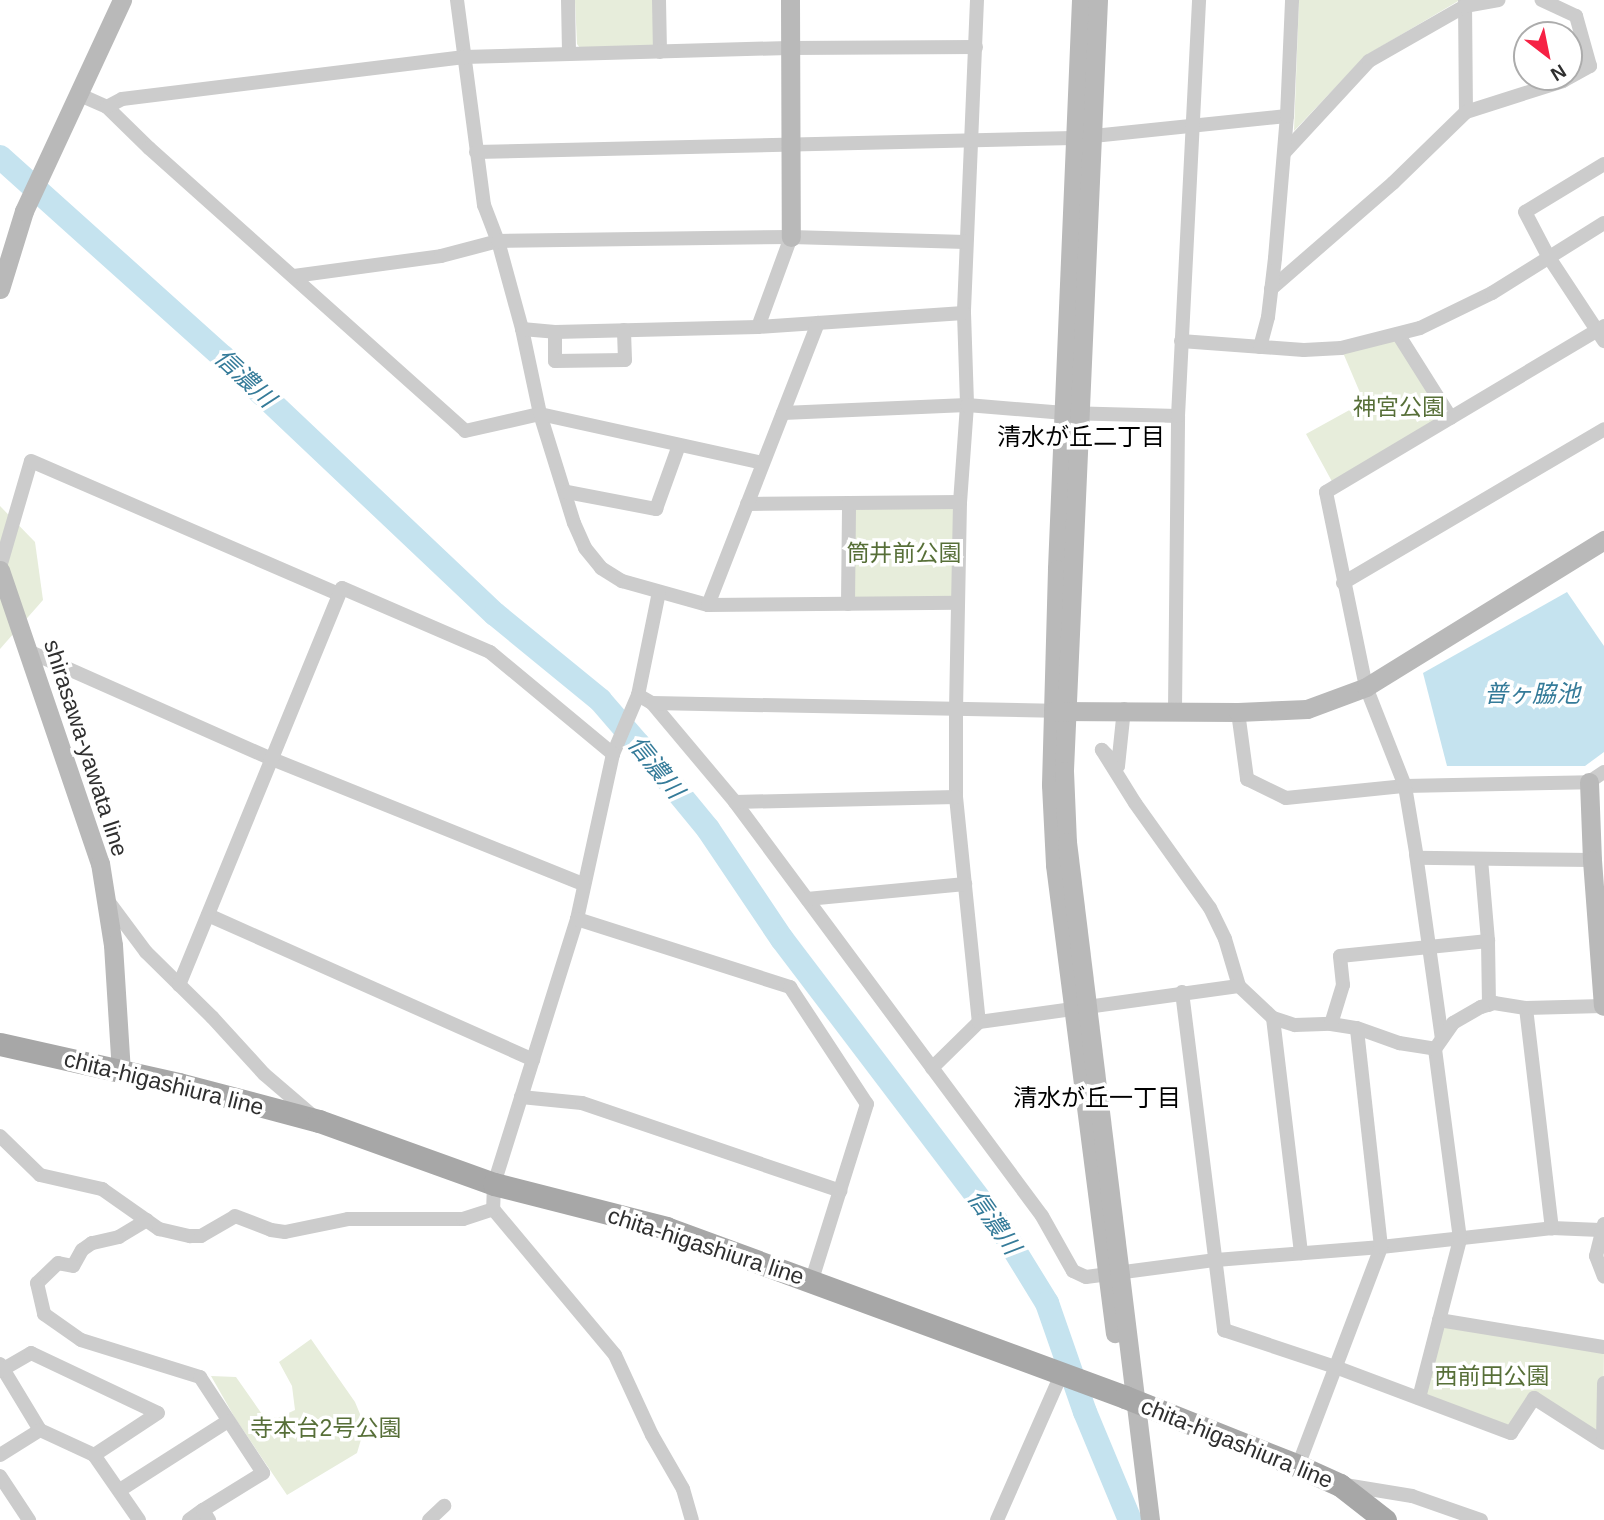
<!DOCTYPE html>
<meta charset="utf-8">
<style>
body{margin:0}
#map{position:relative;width:1604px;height:1520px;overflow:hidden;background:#fff;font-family:Arial,"Noto Sans JP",sans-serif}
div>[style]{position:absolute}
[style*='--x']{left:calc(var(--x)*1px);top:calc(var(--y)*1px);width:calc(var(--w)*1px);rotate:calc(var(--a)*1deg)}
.green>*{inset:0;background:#e7eddb;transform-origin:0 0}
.water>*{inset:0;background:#c5e3ef}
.river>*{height:24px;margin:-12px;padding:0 12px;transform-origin:12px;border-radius:12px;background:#c5e3ef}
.street>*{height:14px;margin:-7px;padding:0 7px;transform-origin:7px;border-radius:7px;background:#ccc}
.secondary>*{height:19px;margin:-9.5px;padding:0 9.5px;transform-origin:9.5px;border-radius:9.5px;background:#b9b9b9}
.primary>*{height:23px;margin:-11.5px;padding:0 11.5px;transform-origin:11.5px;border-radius:11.5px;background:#a7a7a7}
span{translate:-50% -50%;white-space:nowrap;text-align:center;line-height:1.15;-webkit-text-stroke:7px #fff;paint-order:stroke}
.park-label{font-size:23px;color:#576f38}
.street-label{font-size:23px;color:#2f2f2f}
.water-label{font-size:24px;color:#357b99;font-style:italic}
.neighbourhood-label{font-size:24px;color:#000}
.north{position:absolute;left:1513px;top:21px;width:70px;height:70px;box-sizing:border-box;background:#fff;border:2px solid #acacac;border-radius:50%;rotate:148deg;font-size:19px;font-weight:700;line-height:28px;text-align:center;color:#2f2f2f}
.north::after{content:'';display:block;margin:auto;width:24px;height:32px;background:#f62144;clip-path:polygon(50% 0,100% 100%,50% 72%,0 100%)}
</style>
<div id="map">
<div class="green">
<div style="clip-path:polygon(575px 0,655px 0,657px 41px,652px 47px,580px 48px,577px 44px)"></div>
<div style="clip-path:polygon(1299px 0,1460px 0,1365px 56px,1294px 131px)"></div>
<div style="clip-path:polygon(1398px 334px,1451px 418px,1335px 487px,1306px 434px,1364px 402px,1341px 348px)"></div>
<div style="left:960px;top:502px;width:101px;height:111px;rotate:91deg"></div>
<div style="clip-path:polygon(0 506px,35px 542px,43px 600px,0 649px)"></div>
<div style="clip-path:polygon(1439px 1320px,1604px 1347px,1603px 1442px,1534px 1398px,1511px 1433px,1419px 1398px)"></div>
<div style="clip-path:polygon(311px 1339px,355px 1402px,365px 1426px,357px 1453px,287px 1495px,235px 1418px,211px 1376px,236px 1377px,264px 1417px,278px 1418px,295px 1410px,292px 1386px,279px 1362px)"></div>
</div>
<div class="water">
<div style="clip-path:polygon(1567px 592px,1604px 646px,1604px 752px,1585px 766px,1447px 766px,1423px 673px)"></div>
</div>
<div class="river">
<div style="--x:0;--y:157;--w:300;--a:41.9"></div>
<div style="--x:223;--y:357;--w:374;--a:43.4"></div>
<div style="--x:495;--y:614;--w:136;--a:39.3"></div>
<div style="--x:600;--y:700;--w:60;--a:49.1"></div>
<div style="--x:639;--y:745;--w:109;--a:50.6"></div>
<div style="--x:708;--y:829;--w:133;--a:56.1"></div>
<div style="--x:782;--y:939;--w:359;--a:52.8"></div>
<div style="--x:999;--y:1225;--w:92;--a:58.4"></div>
<div style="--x:1047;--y:1303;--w:115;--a:70.8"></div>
<div style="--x:1085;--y:1412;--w:117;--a:67.4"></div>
</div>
<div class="street">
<div style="--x:457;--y:0;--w:207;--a:82.5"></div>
<div style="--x:484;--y:205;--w:39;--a:69"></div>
<div style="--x:498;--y:241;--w:91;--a:74.7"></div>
<div style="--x:522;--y:329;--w:87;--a:78"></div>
<div style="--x:540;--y:414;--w:114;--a:72.7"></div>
<div style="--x:574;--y:523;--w:27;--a:66"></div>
<div style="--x:585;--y:548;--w:26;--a:51"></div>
<div style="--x:601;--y:568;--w:25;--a:32"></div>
<div style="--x:622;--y:581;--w:89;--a:15.6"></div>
<div style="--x:708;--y:605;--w:250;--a:-0.5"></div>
<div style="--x:568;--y:0;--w:54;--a:88.9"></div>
<div style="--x:659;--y:0;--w:52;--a:88.9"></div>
<div style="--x:977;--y:0;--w:313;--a:92.4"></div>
<div style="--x:964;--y:313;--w:92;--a:88.1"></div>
<div style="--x:967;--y:405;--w:97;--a:94.1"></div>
<div style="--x:960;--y:502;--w:208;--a:91.1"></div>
<div style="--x:956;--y:710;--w:87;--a:90"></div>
<div style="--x:956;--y:797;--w:226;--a:84.2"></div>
<div style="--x:1465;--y:1;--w:111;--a:89.5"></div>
<div style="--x:80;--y:95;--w:30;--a:24"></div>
<div style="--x:107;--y:107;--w:59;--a:44.3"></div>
<div style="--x:149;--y:148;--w:424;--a:41.8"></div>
<div style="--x:465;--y:431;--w:77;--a:-12.8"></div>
<div style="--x:540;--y:414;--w:227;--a:12.4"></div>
<div style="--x:107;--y:107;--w:17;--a:-28"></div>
<div style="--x:122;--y:99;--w:345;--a:-7"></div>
<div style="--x:464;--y:57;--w:325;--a:-1.6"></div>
<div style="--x:789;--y:48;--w:187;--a:-0.3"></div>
<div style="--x:476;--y:152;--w:598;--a:-1.34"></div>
<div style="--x:1074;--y:138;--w:214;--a:-5.9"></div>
<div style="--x:1284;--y:153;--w:125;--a:-47.3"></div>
<div style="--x:1369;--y:61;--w:111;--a:-29.8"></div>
<div style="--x:1465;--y:6;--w:34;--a:-10"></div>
<div style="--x:1604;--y:164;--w:92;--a:148.7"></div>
<div style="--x:1525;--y:212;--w:50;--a:62.4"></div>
<div style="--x:1548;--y:256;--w:102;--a:56.6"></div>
<div style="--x:294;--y:276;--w:148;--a:-7.7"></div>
<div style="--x:441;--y:256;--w:59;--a:-14.7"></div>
<div style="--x:498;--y:241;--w:293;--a:-0.8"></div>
<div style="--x:791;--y:237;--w:175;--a:1.6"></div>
<div style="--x:1271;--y:289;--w:162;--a:-41"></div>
<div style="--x:1393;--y:183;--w:102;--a:-44.2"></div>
<div style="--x:1466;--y:112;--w:102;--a:-17.7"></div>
<div style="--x:1563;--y:81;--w:31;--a:-29"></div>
<div style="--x:1590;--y:66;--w:52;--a:-105.6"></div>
<div style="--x:1576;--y:16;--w:38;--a:-155"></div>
<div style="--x:758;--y:327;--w:96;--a:-69.9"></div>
<div style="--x:522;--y:329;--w:33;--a:5"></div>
<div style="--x:555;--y:332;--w:203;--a:-1.4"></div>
<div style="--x:758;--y:327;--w:206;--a:-3.9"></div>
<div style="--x:555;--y:332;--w:29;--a:90"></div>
<div style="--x:555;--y:361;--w:70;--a:-0.8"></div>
<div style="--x:625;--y:360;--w:30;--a:-92"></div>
<div style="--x:1398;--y:334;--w:99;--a:57.8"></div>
<div style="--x:1181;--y:341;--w:123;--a:4.2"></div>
<div style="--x:1304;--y:350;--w:37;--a:-3"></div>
<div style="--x:1341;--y:348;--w:81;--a:-14.2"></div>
<div style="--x:1420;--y:328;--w:80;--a:-25.9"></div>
<div style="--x:1492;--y:293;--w:132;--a:-32"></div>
<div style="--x:1260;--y:347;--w:31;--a:-75"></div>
<div style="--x:1268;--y:317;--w:59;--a:-83.2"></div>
<div style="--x:1275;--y:258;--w:143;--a:-85.2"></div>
<div style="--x:1287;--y:116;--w:116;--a:-87.5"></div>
<div style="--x:783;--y:413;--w:184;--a:-2.5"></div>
<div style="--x:967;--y:405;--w:98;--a:4.7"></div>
<div style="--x:1065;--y:413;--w:113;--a:1.5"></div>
<div style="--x:567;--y:492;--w:91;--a:10.8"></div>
<div style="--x:656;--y:509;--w:68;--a:-70.2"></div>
<div style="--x:747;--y:504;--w:102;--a:-0.6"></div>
<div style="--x:0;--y:567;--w:110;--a:-73.7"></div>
<div style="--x:31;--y:461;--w:335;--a:23.4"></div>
<div style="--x:1343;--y:583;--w:303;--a:-30.5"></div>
<div style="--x:659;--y:592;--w:105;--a:101.5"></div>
<div style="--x:638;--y:695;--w:64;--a:113"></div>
<div style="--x:613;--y:754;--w:169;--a:102.3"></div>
<div style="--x:577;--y:919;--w:278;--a:107.4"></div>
<div style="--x:494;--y:1184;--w:25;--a:92"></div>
<div style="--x:493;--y:1209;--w:190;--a:50.1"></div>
<div style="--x:615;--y:1355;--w:88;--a:65.2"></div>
<div style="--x:652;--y:1435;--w:62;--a:60.1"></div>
<div style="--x:683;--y:1489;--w:32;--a:74"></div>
<div style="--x:848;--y:604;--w:101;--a:-89.4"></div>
<div style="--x:849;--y:503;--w:111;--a:-0.5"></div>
<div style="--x:708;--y:605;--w:303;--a:-68.7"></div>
<div style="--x:28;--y:651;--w:267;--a:23.9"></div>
<div style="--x:272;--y:759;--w:335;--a:21.9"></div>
<div style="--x:638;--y:695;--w:16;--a:30"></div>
<div style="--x:652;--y:703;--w:129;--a:50"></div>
<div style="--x:735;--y:802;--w:515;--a:53.44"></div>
<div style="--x:1042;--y:1216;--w:63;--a:60.6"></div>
<div style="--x:1073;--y:1271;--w:14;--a:25"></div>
<div style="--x:1086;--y:1277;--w:131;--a:-7.5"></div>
<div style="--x:1216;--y:1260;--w:166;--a:-4.5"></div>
<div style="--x:1381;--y:1247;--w:172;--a:-6.3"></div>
<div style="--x:1552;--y:1228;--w:48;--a:2.4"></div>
<div style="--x:652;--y:703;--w:400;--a:1.1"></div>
<div style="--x:1124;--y:709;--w:57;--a:96"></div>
<div style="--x:1118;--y:766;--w:23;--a:-135"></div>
<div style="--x:1102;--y:750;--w:62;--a:58.1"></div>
<div style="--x:1135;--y:803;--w:129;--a:54.5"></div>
<div style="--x:1210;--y:908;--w:34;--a:64"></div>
<div style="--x:1225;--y:939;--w:49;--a:73.4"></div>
<div style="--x:1239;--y:986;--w:47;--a:43.3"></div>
<div style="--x:1273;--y:1018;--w:23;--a:18"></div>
<div style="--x:1295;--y:1025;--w:36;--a:-2"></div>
<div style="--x:1331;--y:1024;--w:26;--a:9"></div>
<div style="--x:1357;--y:1028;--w:45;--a:19.7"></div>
<div style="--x:1399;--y:1043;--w:36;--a:9"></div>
<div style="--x:1175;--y:710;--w:294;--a:-89.4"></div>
<div style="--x:1178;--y:416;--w:417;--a:-87.1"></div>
<div style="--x:1238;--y:712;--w:68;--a:82.3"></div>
<div style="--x:1247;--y:779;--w:43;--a:26"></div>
<div style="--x:1286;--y:798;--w:120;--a:-5.8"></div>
<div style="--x:1405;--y:786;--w:184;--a:-1.2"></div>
<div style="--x:1589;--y:782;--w:18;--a:-34"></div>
<div style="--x:735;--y:802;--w:221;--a:-1.3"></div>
<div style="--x:1416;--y:854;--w:186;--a:82"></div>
<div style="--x:1481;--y:859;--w:82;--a:85.1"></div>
<div style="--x:1592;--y:860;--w:175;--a:-179.3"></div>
<div style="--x:1417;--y:858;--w:73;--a:-99.5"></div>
<div style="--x:1405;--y:786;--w:106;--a:-111.5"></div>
<div style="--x:1366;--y:687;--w:199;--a:-101.6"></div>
<div style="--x:1326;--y:492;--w:324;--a:-30.8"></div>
<div style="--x:807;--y:899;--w:159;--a:-5.4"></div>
<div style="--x:108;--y:901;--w:64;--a:53.3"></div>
<div style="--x:146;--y:952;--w:93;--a:44.6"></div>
<div style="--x:212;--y:1017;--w:77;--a:47.6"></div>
<div style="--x:264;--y:1074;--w:65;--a:40.6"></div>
<div style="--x:208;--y:915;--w:356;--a:24"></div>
<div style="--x:577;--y:919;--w:224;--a:17.7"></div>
<div style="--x:790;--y:987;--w:140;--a:56.7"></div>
<div style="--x:867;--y:1104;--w:184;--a:107.4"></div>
<div style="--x:179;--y:985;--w:429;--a:-67.7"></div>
<div style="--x:342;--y:588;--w:161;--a:23.4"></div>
<div style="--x:490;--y:652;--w:160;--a:39.7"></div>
<div style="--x:1182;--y:992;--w:341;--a:82.9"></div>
<div style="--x:1224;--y:1330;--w:120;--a:18.4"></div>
<div style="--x:1338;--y:1368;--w:185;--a:20.6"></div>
<div style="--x:1511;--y:1433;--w:42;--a:-56.7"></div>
<div style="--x:1534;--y:1398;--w:83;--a:32.7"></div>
<div style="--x:1526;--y:1008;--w:222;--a:83.3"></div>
<div style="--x:1273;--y:1018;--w:237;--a:83.2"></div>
<div style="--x:1331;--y:1024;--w:41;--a:-72.9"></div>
<div style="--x:1343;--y:985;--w:29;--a:-96"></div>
<div style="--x:1340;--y:956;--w:149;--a:-5.8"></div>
<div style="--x:1488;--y:941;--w:64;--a:89.1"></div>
<div style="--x:932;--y:1068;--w:66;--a:-44.4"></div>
<div style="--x:979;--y:1022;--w:262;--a:-7.9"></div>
<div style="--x:521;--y:1097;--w:61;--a:5.6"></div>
<div style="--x:582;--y:1103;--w:273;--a:18.8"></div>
<div style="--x:0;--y:1136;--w:56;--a:44.3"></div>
<div style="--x:40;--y:1175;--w:64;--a:12.7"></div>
<div style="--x:102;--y:1189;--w:70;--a:35.1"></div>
<div style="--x:159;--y:1229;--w:32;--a:13"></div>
<div style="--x:190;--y:1236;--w:11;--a:0"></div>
<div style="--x:201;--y:1236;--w:39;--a:-30"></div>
<div style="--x:235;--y:1216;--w:39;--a:21"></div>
<div style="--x:271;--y:1230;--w:14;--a:8"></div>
<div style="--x:285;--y:1232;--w:64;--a:-11.7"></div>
<div style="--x:348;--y:1219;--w:115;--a:0"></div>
<div style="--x:463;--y:1219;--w:32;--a:-18"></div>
<div style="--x:147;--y:1220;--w:33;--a:149"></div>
<div style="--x:119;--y:1237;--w:28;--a:167"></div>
<div style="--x:92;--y:1243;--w:12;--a:145"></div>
<div style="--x:82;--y:1250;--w:18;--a:119"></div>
<div style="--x:73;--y:1266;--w:15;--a:-169"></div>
<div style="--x:58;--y:1263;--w:29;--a:136"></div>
<div style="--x:37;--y:1283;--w:32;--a:77"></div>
<div style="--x:44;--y:1314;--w:45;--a:35.1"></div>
<div style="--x:81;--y:1340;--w:125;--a:17.3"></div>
<div style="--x:200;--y:1377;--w:115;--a:56.7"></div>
<div style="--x:263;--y:1473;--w:70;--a:148.3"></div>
<div style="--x:1604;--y:1224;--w:33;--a:104"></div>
<div style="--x:1596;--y:1256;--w:22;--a:69"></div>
<div style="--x:1439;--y:1320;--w:167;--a:9.3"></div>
<div style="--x:0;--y:1364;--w:77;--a:58.8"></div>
<div style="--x:40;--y:1430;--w:60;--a:24.8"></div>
<div style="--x:94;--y:1455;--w:79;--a:55.3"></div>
<div style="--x:0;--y:1371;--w:36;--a:-30"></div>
<div style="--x:31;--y:1353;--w:140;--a:25.3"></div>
<div style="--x:158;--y:1413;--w:77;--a:146.7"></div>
<div style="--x:1419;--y:1398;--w:164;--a:-75.5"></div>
<div style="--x:1460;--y:1239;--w:192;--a:-97.5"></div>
<div style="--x:1435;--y:1049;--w:32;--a:-55"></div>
<div style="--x:1453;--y:1023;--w:32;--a:-30"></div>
<div style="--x:1481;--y:1007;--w:14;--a:-17"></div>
<div style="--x:1494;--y:1003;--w:32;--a:9"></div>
<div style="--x:1526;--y:1008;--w:77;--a:-1.5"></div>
<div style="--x:1603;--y:1006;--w:3;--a:72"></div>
<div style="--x:1603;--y:1442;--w:59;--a:-89"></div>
<div style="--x:0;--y:1455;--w:47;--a:-32"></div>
<div style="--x:1298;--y:1466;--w:234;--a:-69.2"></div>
<div style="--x:1381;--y:1247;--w:220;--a:-96.3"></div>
<div style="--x:0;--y:1476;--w:53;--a:56.6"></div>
<div style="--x:1345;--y:1485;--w:68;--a:9.3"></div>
<div style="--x:1412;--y:1496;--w:73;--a:19.2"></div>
<div style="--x:120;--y:1490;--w:128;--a:-32.6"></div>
<div style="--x:189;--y:1520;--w:17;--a:-36"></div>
<div style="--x:203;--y:1510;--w:12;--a:59"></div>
<div style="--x:429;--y:1520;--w:21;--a:-43"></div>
<div style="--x:997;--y:1520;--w:158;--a:-66.2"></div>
</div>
<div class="secondary">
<div style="--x:790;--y:0;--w:237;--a:89.8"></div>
<div style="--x:1081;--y:0;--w:570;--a:92.42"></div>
<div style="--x:1057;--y:569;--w:216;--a:91.6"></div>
<div style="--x:1051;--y:785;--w:80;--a:87.1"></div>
<div style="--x:1055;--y:865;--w:472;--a:82.7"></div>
<div style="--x:1098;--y:0;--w:772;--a:92.53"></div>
<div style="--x:1064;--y:771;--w:71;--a:87.6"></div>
<div style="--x:1067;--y:842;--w:683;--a:83.02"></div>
<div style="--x:0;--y:289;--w:82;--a:-72.9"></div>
<div style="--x:24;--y:211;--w:233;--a:-65.1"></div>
<div style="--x:0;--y:570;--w:310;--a:71.2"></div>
<div style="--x:100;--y:863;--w:83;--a:81"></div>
<div style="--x:113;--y:945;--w:126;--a:86.4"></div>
<div style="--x:1053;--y:711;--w:185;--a:0.3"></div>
<div style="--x:1238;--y:712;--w:69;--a:-2.5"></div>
<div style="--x:1307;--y:709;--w:63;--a:-20.4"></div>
<div style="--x:1366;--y:687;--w:280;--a:-31.7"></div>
<div style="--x:1589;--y:782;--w:78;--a:87.8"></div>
<div style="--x:1592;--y:860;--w:146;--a:85.7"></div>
</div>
<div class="primary">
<div style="--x:0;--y:1044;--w:183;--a:12.6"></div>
<div style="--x:179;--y:1084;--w:145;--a:14.8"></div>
<div style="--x:319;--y:1121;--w:186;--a:19.8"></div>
<div style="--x:494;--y:1184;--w:178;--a:14.3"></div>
<div style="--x:666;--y:1228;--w:489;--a:20.2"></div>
<div style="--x:1125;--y:1397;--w:186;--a:21.7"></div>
<div style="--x:1298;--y:1466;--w:46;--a:24.3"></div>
<div style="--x:1340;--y:1485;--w:57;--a:37.9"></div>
</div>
<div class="park-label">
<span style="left:1399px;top:407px">神宮公園</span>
<span style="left:904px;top:553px">筒井前公園</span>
<span style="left:1492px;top:1376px">西前田公園</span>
<span style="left:326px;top:1428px">寺本台2号公園</span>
</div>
<div class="street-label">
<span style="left:86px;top:748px;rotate:72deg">shirasawa-yawata line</span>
<span style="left:164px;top:1083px;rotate:14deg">chita-higashiura line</span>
<span style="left:706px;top:1246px;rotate:18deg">chita-higashiura line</span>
<span style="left:1237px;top:1443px;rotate:22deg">chita-higashiura line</span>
</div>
<div class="water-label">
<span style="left:245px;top:378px;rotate:43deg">信濃川</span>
<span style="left:1532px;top:694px">普ヶ脇池</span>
<span style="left:656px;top:767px;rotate:51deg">信濃川</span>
<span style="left:994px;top:1222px;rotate:55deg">信濃川</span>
</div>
<div class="neighbourhood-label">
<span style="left:1081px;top:437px">清水が丘二丁目</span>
<span style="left:1097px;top:1098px">清水が丘一丁目</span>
</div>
<div class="north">N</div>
</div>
